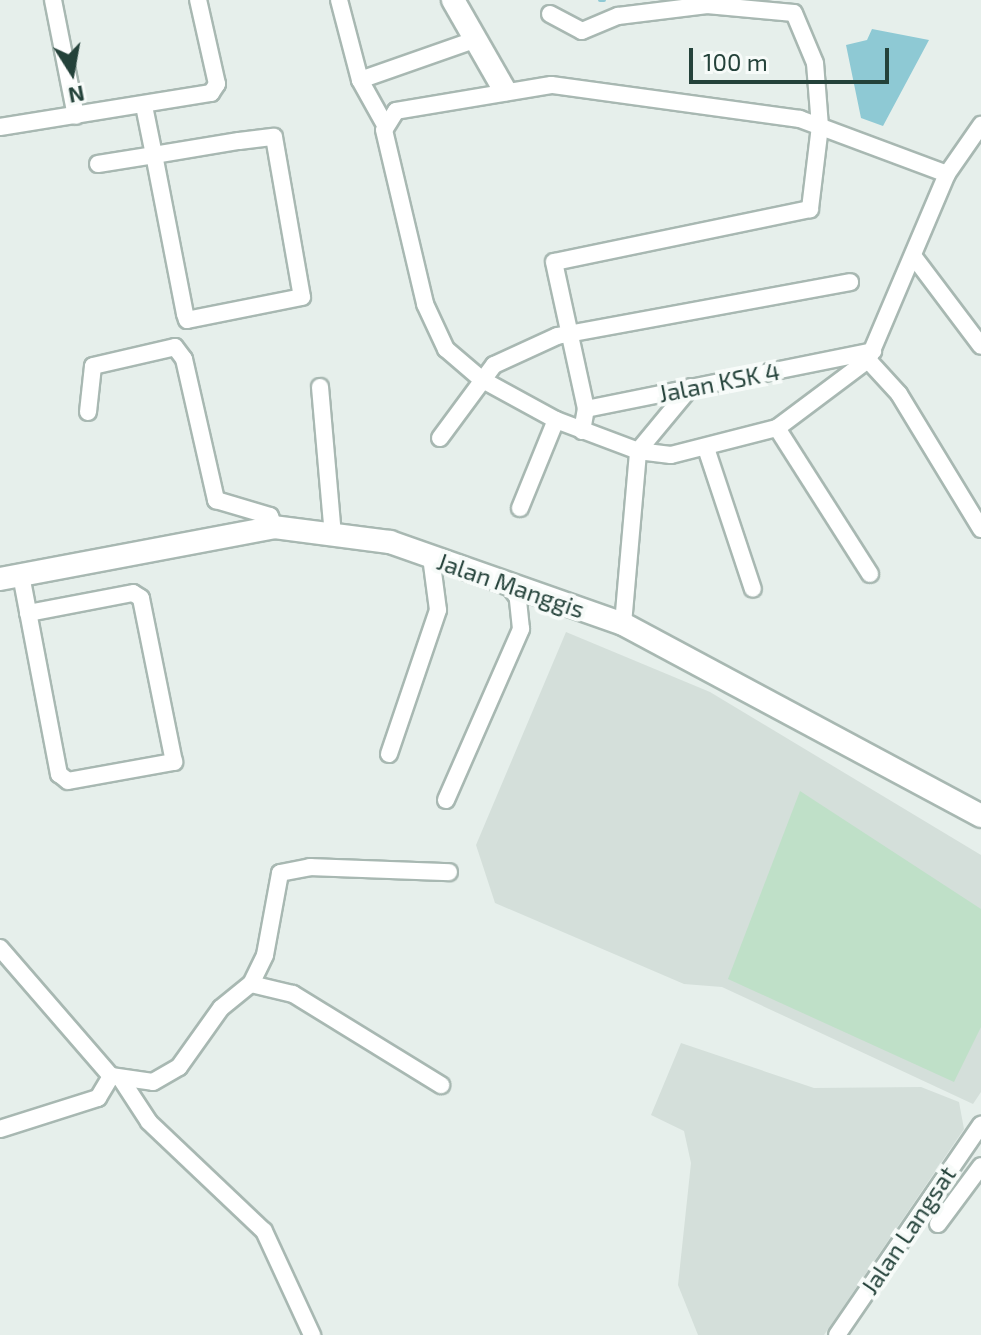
<!DOCTYPE html>
<style>
body{margin:0}
#map{position:relative;width:981px;height:1335px;overflow:hidden;background:#e6efeb;font-family:"Exo 2",sans-serif}
div>[style]{position:absolute}
[style*='--x']{left:calc(var(--x)*1px);top:calc(var(--y)*1px);width:calc(var(--w)*1px);rotate:calc(var(--a)*1deg)}
.built>*{inset:0;background:#d4dfda}
.green>*{inset:0;background:#bfe0c8}
.water>*{inset:0;background:#8ec9d4}
.stream>*{height:4px;margin:-2px;padding:0 2px;transform-origin:2px;border-radius:2px;background:#8ec9d4}
.roads{filter:drop-shadow(2px 0 #a8b8b2) drop-shadow(-2px 0 #a8b8b2) drop-shadow(0 2px #a8b8b2) drop-shadow(0 -2px #a8b8b2)}
.street>*{height:16px;margin:-8px;padding:0 8px;transform-origin:8px;border-radius:8px;background:#fff}
.secondary>*{height:22px;margin:-11px;padding:0 11px;transform-origin:11px;border-radius:11px;background:#fff}
span{translate:-50% -50%;white-space:nowrap;text-align:center;line-height:1.15;-webkit-text-stroke:8px #f7fbf9;paint-order:stroke}
.street-label{font-size:24px;color:#24423a}
.north{position:absolute;left:32px;top:32px;width:80px;height:80px;-webkit-text-stroke:6px #f7fbf9;paint-order:stroke;rotate:169deg;font-size:22px;font-weight:700;line-height:32px;text-align:center;color:#24423a}
.north::after{content:'';display:block;margin:auto;width:28px;height:36px;background:#24423a;clip-path:polygon(50% 0,100% 100%,50% 72%,0 100%)}
.scale{position:absolute;left:689px;top:48px;width:200px;height:36px;box-sizing:border-box;border:4px solid #24423a;border-top:0;padding-left:10px;font-size:24px;line-height:28px;white-space:nowrap;color:#24423a;-webkit-text-stroke:6px #f7fbf9;paint-order:stroke}
</style>
<div id="map">
<div class="built">
<div style="clip-path:polygon(566px 632px,710px 692px,981px 855px,981px 1092px,973px 1104px,722px 987px,684px 984px,495px 903px,476px 845px)"></div>
<div style="clip-path:polygon(681px 1043px,814px 1088px,921px 1087px,959px 1102px,964px 1129px,824px 1335px,698px 1335px,678px 1285px,691px 1163px,684px 1131px,651px 1115px)"></div>
</div>
<div class="green">
<div style="clip-path:polygon(800px 791px,981px 909px,981px 1027px,954px 1082px,728px 979px)"></div>
</div>
<div class="water">
<div style="clip-path:polygon(872px 29px,929px 40px,883px 126px,861px 118px,846px 45px,867px 40px)"></div>
</div>
<div class="stream">
<div style="--x:600;--y:0;--w:4;--a:0"></div>
</div>
<div class="roads">
<div class="street">
<div style="--x:53;--y:0;--w:118;--a:78.8"></div>
<div style="--x:339;--y:0;--w:83;--a:75.3"></div>
<div style="--x:360;--y:80;--w:51;--a:60.9"></div>
<div style="--x:550;--y:14;--w:36;--a:28"></div>
<div style="--x:582;--y:31;--w:39;--a:-23"></div>
<div style="--x:618;--y:16;--w:90;--a:-7"></div>
<div style="--x:707;--y:5;--w:87;--a:5.3"></div>
<div style="--x:794;--y:13;--w:54;--a:67.2"></div>
<div style="--x:815;--y:63;--w:63;--a:85.5"></div>
<div style="--x:820;--y:126;--w:84;--a:96.9"></div>
<div style="--x:810;--y:209;--w:261;--a:168.3"></div>
<div style="--x:554;--y:262;--w:150;--a:77.7"></div>
<div style="--x:360;--y:80;--w:124;--a:-19.3"></div>
<div style="--x:0;--y:127;--w:214;--a:-9.2"></div>
<div style="--x:211;--y:93;--w:11;--a:-56"></div>
<div style="--x:217;--y:84;--w:86;--a:-102.7"></div>
<div style="--x:98;--y:164;--w:57;--a:-9.1"></div>
<div style="--x:154;--y:155;--w:86;--a:-9.4"></div>
<div style="--x:239;--y:141;--w:35;--a:-7"></div>
<div style="--x:274;--y:137;--w:162;--a:80.1"></div>
<div style="--x:302;--y:297;--w:117;--a:168.7"></div>
<div style="--x:187;--y:320;--w:6;--a:-108"></div>
<div style="--x:185;--y:314;--w:162;--a:-101"></div>
<div style="--x:154;--y:155;--w:50;--a:-101.5"></div>
<div style="--x:947;--y:174;--w:157;--a:-159.5"></div>
<div style="--x:800;--y:119;--w:251;--a:-172.2"></div>
<div style="--x:551;--y:85;--w:157;--a:170.5"></div>
<div style="--x:396;--y:111;--w:22;--a:122"></div>
<div style="--x:384;--y:130;--w:179;--a:76.7"></div>
<div style="--x:425;--y:304;--w:50;--a:65"></div>
<div style="--x:446;--y:349;--w:46;--a:40.6"></div>
<div style="--x:481;--y:379;--w:85;--a:28.7"></div>
<div style="--x:556;--y:420;--w:88;--a:20.7"></div>
<div style="--x:638;--y:451;--w:33;--a:7"></div>
<div style="--x:671;--y:455;--w:109;--a:-14.3"></div>
<div style="--x:777;--y:428;--w:114;--a:-36.8"></div>
<div style="--x:868;--y:360;--w:202;--a:-67"></div>
<div style="--x:947;--y:174;--w:60;--a:-55.2"></div>
<div style="--x:914;--y:257;--w:111;--a:53"></div>
<div style="--x:868;--y:360;--w:46;--a:47.6"></div>
<div style="--x:899;--y:394;--w:158;--a:58.7"></div>
<div style="--x:320;--y:387;--w:149;--a:85"></div>
<div style="--x:88;--y:412;--w:46;--a:-83.8"></div>
<div style="--x:93;--y:366;--w:84;--a:-13"></div>
<div style="--x:175;--y:347;--w:15;--a:53"></div>
<div style="--x:184;--y:359;--w:145;--a:77.2"></div>
<div style="--x:216;--y:500;--w:56;--a:16.5"></div>
<div style="--x:270;--y:516;--w:12;--a:70"></div>
<div style="--x:777;--y:428;--w:173;--a:57.5"></div>
<div style="--x:582;--y:431;--w:22;--a:-80"></div>
<div style="--x:586;--y:409;--w:293;--a:-11.4"></div>
<div style="--x:440;--y:438;--w:91;--a:-53.5"></div>
<div style="--x:494;--y:365;--w:69;--a:-24.7"></div>
<div style="--x:557;--y:336;--w:298;--a:-10.4"></div>
<div style="--x:638;--y:451;--w:83;--a:-50.4"></div>
<div style="--x:707;--y:451;--w:145;--a:71.6"></div>
<div style="--x:520;--y:508;--w:95;--a:-67.8"></div>
<div style="--x:21;--y:575;--w:203;--a:79.2"></div>
<div style="--x:59;--y:774;--w:11;--a:38"></div>
<div style="--x:68;--y:781;--w:108;--a:-10.2"></div>
<div style="--x:174;--y:762;--w:167;--a:-101.4"></div>
<div style="--x:141;--y:598;--w:9;--a:-148"></div>
<div style="--x:133;--y:593;--w:107;--a:169.2"></div>
<div style="--x:623;--y:624;--w:174;--a:-85"></div>
<div style="--x:389;--y:754;--w:152;--a:-71.2"></div>
<div style="--x:438;--y:610;--w:53;--a:-97.5"></div>
<div style="--x:446;--y:800;--w:187;--a:-66.3"></div>
<div style="--x:521;--y:629;--w:31;--a:-96"></div>
<div style="--x:518;--y:598;--w:17;--a:-126"></div>
<div style="--x:0;--y:948;--w:169;--a:49.1"></div>
<div style="--x:111;--y:1076;--w:42;--a:8.1"></div>
<div style="--x:153;--y:1082;--w:30;--a:-30"></div>
<div style="--x:179;--y:1067;--w:72;--a:-54.6"></div>
<div style="--x:221;--y:1008;--w:38;--a:-39"></div>
<div style="--x:251;--y:984;--w:32;--a:-64"></div>
<div style="--x:265;--y:955;--w:83;--a:-79.6"></div>
<div style="--x:280;--y:873;--w:31;--a:-11"></div>
<div style="--x:310;--y:867;--w:139;--a:2.1"></div>
<div style="--x:251;--y:984;--w:43;--a:13.4"></div>
<div style="--x:293;--y:994;--w:174;--a:31.6"></div>
<div style="--x:121;--y:1079;--w:51;--a:56.9"></div>
<div style="--x:149;--y:1122;--w:158;--a:43.5"></div>
<div style="--x:264;--y:1231;--w:115;--a:65.2"></div>
<div style="--x:0;--y:1129;--w:103;--a:-17.6"></div>
<div style="--x:98;--y:1098;--w:26;--a:-59"></div>
<div style="--x:938;--y:1224;--w:72;--a:-53.4"></div>
<div style="--x:837;--y:1335;--w:255;--a:-55.6"></div>
</div>
<div class="secondary">
<div style="--x:453;--y:0;--w:103;--a:60.2"></div>
<div style="--x:0;--y:579;--w:279;--a:-10.7"></div>
<div style="--x:274;--y:527;--w:117;--a:7.4"></div>
<div style="--x:390;--y:542;--w:247;--a:19.4"></div>
<div style="--x:623;--y:624;--w:406;--a:28.2"></div>
</div>
</div>
<div class="street-label">
<span style="left:719px;top:382px;rotate:-11deg">Jalan KSK 4</span>
<span style="left:511px;top:585px;rotate:19deg">Jalan Manggis</span>
<span style="left:908px;top:1230px;rotate:-56deg">Jalan Langsat</span>
</div>
<div class="north">N</div>
<div class="scale">100 m</div>
</div>
